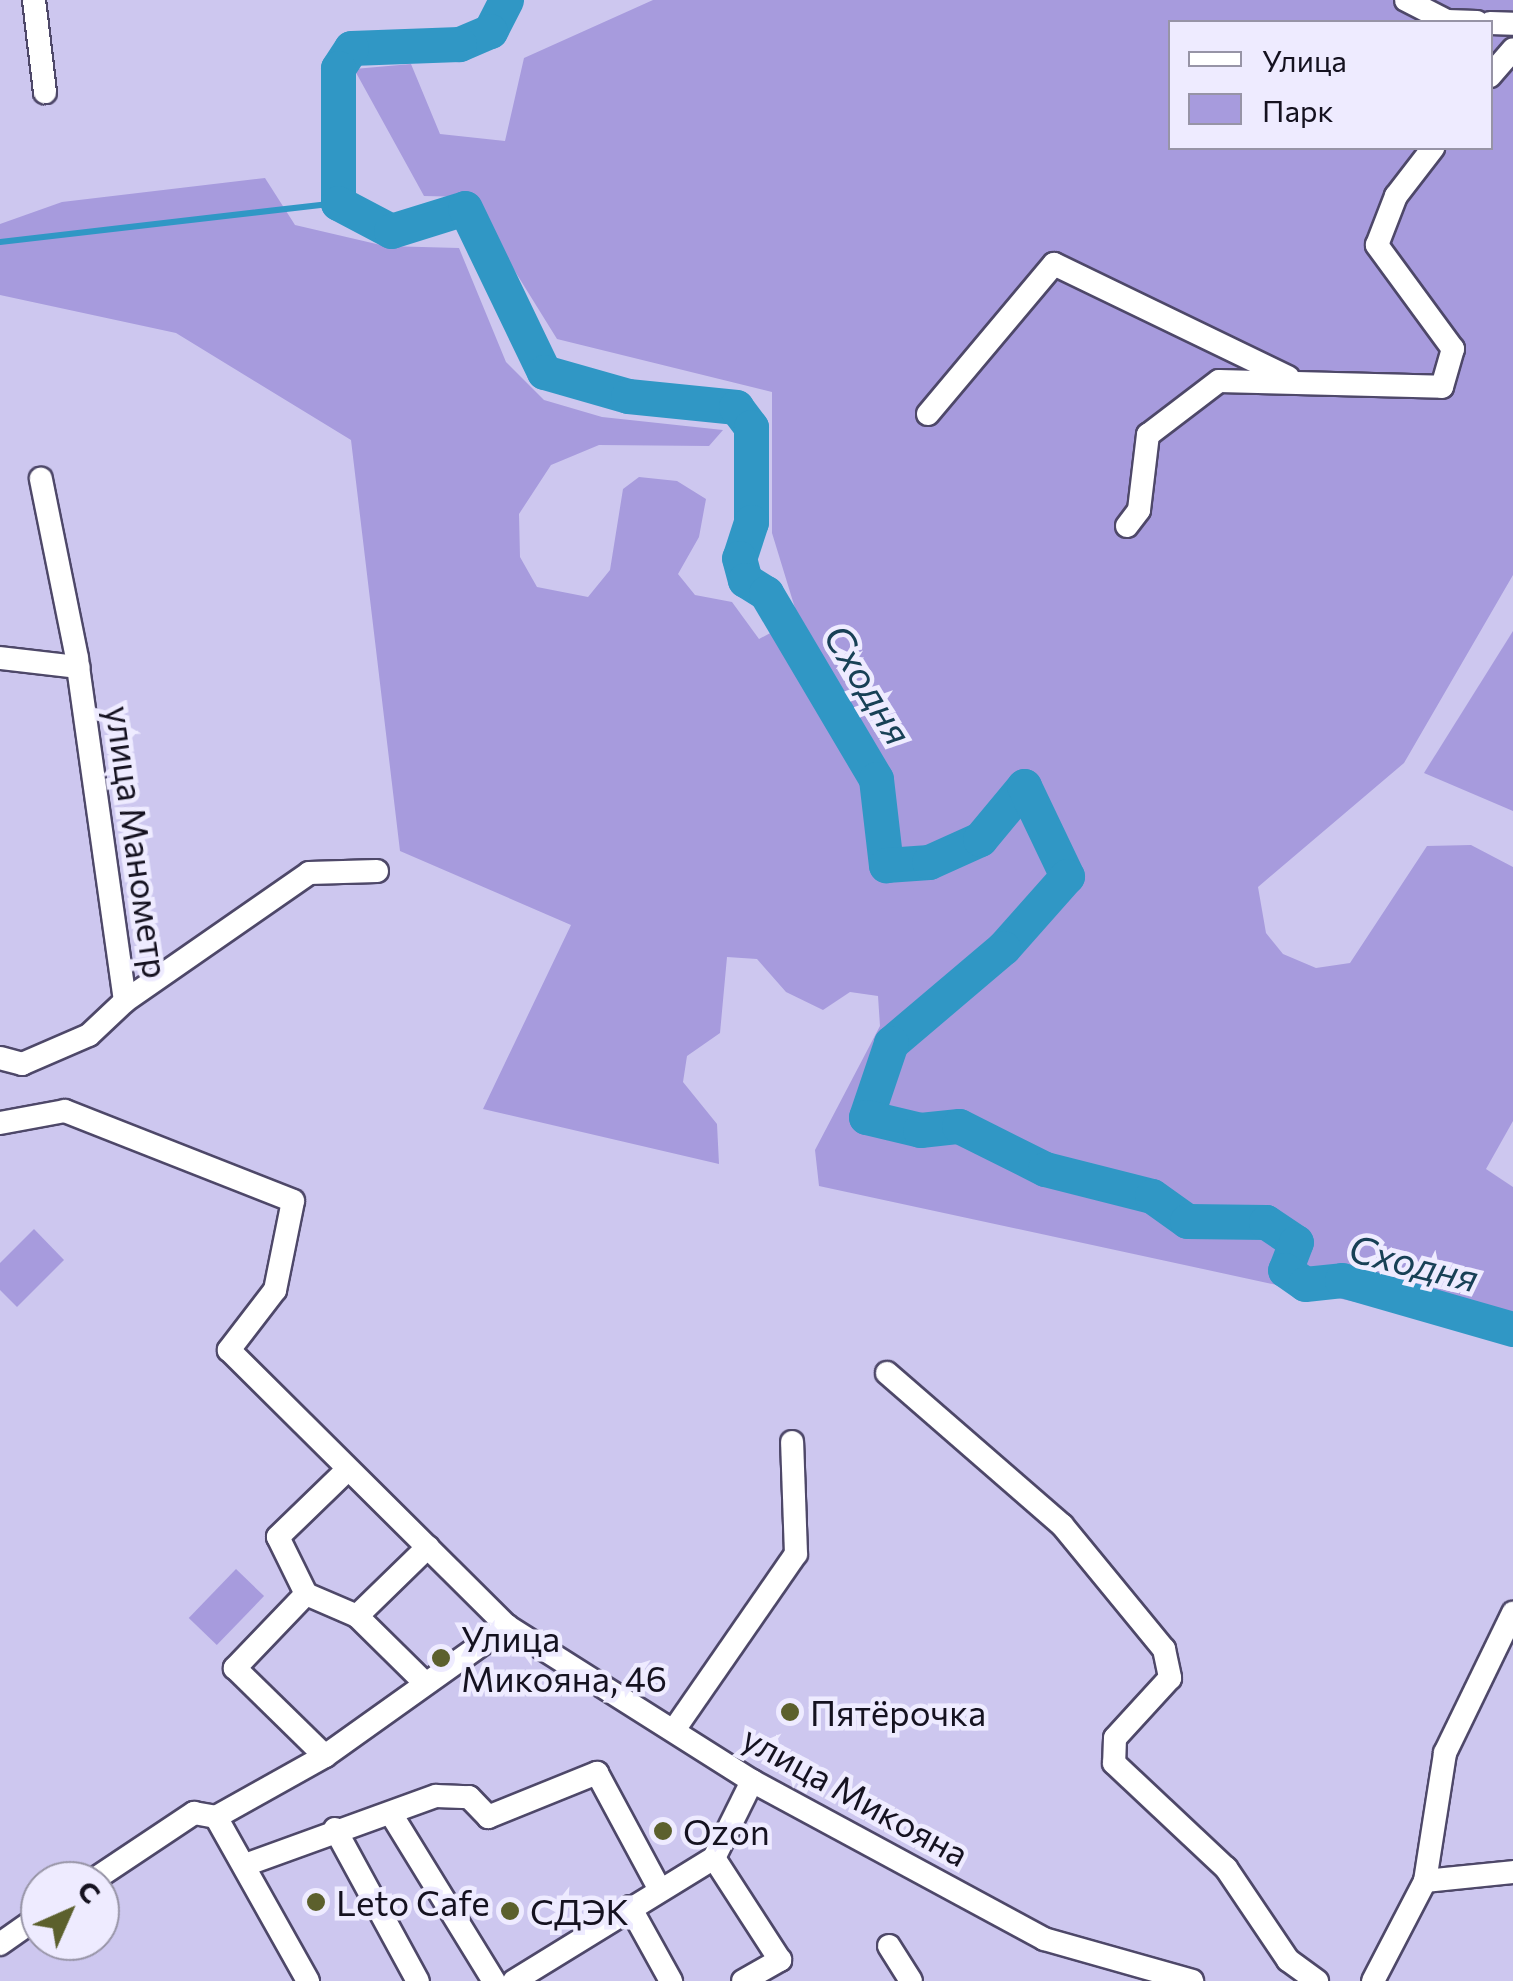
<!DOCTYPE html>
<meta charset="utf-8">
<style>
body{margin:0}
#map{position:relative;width:1513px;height:1981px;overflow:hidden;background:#cdc7ef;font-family:Commissioner,sans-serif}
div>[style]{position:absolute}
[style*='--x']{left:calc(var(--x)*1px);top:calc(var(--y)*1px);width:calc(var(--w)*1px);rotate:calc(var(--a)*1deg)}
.green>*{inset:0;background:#a79bdd;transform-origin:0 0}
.stream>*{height:6px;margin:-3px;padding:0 3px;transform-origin:3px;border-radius:3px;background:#3097c5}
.river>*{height:35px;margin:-17.5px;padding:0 17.5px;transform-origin:17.5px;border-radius:17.5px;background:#3097c5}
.roads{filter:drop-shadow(2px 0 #4e4869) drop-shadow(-2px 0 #4e4869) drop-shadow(0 2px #4e4869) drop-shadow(0 -2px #4e4869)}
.minor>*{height:22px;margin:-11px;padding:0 11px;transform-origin:11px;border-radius:11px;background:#fff}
.dots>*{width:28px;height:28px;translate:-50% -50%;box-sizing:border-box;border:5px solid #eeebff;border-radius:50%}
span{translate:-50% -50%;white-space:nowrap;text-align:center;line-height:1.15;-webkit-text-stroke:9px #eeebff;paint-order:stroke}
.street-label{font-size:35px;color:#151220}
.poi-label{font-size:35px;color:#151220}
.left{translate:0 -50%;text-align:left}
.water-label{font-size:38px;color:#184156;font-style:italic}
.legend{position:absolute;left:1168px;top:20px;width:325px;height:130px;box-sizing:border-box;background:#eeebff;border:2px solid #9794a6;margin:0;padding:12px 18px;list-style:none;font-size:30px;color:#151220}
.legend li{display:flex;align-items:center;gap:20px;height:50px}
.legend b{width:50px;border:2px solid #9794a6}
.north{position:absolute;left:20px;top:1861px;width:100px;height:100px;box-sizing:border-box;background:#eeebff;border:2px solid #9794a6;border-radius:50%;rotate:45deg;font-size:28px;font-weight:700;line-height:40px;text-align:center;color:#151220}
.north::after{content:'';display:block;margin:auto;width:35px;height:45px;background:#5c602d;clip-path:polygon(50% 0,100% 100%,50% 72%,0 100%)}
</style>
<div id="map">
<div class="green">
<div style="clip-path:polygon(evenodd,653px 0,1513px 0,1513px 575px,1404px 763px,1258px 887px,1266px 933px,1283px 954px,1316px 968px,1350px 963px,1427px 846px,1471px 845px,1513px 867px,1513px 1121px,1486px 1169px,1513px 1187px,1513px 1336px,819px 1186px,815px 1150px,880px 1026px,878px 996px,850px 992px,823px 1010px,786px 992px,757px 959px,727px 957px,720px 1033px,687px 1056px,683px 1082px,717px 1124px,719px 1164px,483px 1109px,571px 925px,400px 851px,351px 440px,176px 333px,0 295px,0 224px,62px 202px,265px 178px,295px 225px,385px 246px,459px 248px,506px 362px,544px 400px,602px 417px,723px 430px,709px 446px,599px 445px,551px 465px,519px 514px,520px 557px,537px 587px,588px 597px,610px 570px,623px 489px,639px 477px,677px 481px,706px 499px,699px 537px,678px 574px,695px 595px,732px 602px,759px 639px,798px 618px,772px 533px,772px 392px,557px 339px,469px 197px,424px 196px,354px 69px,411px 64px,440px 134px,505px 141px,524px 58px,653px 0,1170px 22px,1490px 22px,1490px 148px,1170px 148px,1170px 22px)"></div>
<div style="clip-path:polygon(1513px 631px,1513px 811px,1424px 773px)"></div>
<div style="clip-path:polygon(34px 1229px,64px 1260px,17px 1307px,0 1290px,0 1263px)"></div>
<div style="left:236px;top:1569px;width:39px;height:68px;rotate:44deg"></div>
</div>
<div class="stream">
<div style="--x:0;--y:242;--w:340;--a:-6.6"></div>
</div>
<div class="river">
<div style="--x:506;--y:0;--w:35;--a:117"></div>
<div style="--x:490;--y:31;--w:34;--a:157"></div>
<div style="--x:459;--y:44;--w:108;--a:177.9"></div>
<div style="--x:351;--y:48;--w:24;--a:123"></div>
<div style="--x:338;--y:68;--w:135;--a:90"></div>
<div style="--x:338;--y:203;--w:60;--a:27.8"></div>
<div style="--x:391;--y:231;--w:77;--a:-17.3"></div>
<div style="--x:465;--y:208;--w:182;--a:64.3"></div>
<div style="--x:544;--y:372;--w:87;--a:15.9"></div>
<div style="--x:628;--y:396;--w:109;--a:5.8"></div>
<div style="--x:736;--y:407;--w:25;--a:53"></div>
<div style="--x:751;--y:427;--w:95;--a:90"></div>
<div style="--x:751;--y:522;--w:38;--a:108"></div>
<div style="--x:739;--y:558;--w:23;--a:75"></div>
<div style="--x:745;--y:580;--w:25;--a:32"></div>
<div style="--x:766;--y:593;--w:216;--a:59.4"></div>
<div style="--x:876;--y:779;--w:87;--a:83.4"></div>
<div style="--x:886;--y:865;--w:43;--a:-4"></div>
<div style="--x:929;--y:862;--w:56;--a:-24.3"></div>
<div style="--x:980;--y:839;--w:69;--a:-50.3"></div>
<div style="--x:1024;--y:786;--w:100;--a:64.5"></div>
<div style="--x:1067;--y:876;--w:96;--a:131.6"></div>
<div style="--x:1003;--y:948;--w:147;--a:139.7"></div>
<div style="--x:891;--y:1043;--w:78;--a:108.7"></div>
<div style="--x:866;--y:1117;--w:56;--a:13.5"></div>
<div style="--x:920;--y:1130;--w:39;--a:-6"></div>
<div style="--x:959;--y:1126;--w:96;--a:26.6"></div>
<div style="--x:1045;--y:1169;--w:110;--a:14.2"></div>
<div style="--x:1152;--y:1196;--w:43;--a:35.5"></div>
<div style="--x:1187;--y:1221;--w:79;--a:0.7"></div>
<div style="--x:1266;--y:1222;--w:36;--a:34"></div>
<div style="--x:1296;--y:1242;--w:30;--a:111"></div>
<div style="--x:1285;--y:1270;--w:24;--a:35"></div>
<div style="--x:1305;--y:1284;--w:37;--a:-6"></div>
<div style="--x:1342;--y:1280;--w:178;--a:16"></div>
</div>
<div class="roads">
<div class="minor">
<div style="--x:34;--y:0;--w:93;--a:83.2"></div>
<div style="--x:1406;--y:0;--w:46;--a:27.1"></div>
<div style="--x:1447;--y:21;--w:30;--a:2"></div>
<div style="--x:1490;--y:23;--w:23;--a:2"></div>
<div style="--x:1490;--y:76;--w:35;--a:-49"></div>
<div style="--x:928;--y:414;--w:196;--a:-50"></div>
<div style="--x:1054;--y:264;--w:260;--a:25.8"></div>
<div style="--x:1127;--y:526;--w:20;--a:-53"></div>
<div style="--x:1139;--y:510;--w:76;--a:-83.2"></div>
<div style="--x:1148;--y:435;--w:89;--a:-37.3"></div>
<div style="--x:1219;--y:381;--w:223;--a:1.5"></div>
<div style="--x:1442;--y:387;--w:40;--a:-74"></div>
<div style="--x:1453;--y:349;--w:129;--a:-126.2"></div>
<div style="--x:1377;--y:245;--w:53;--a:-68.8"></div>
<div style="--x:1396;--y:196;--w:61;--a:-52.4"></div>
<div style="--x:0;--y:658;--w:79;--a:6.6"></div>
<div style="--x:125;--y:1001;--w:224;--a:-34.8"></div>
<div style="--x:309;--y:873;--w:68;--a:-1.7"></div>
<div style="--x:0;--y:1058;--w:23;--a:15"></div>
<div style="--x:22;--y:1064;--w:73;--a:-23.4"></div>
<div style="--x:89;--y:1035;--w:50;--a:-43.4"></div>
<div style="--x:125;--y:1001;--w:346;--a:-98"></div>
<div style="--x:77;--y:658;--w:183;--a:-101.4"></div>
<div style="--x:0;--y:1123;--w:66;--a:-10.5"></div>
<div style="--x:65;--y:1111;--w:245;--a:21.5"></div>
<div style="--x:293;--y:1201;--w:91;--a:101.4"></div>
<div style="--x:275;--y:1290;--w:76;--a:127.5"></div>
<div style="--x:229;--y:1350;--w:392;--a:44.8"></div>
<div style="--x:887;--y:1373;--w:232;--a:41"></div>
<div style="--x:1062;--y:1525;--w:161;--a:50.6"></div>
<div style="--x:1164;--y:1649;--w:30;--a:78"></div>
<div style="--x:1170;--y:1678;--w:81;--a:132.5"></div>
<div style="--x:1115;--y:1738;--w:25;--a:92"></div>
<div style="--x:1114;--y:1763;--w:154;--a:43.2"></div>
<div style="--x:1226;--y:1868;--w:111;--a:56"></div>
<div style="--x:1288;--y:1960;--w:36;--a:36"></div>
<div style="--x:344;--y:1473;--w:92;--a:135.9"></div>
<div style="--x:278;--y:1537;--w:64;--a:63.8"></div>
<div style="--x:306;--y:1594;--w:56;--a:23.3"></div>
<div style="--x:357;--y:1616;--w:99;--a:-44.2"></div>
<div style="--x:306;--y:1594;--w:103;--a:133.8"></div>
<div style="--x:235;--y:1668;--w:126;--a:44.4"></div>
<div style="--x:357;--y:1616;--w:94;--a:44.6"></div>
<div style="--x:674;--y:1730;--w:214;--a:-55.3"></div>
<div style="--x:796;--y:1554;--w:112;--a:-92"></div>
<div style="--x:216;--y:1817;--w:188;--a:60.7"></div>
<div style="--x:393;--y:1817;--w:193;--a:58.4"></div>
<div style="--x:335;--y:1829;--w:173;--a:61.4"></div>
<div style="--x:245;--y:1865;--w:203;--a:-19.9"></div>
<div style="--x:436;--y:1796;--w:33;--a:2"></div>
<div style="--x:469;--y:1797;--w:28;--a:46"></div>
<div style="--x:488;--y:1817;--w:118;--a:-22"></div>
<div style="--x:597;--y:1773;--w:131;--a:61.7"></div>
<div style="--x:92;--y:1881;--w:123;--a:-33.7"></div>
<div style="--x:194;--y:1813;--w:22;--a:10"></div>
<div style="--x:216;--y:1817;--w:125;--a:-29.2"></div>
<div style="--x:325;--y:1756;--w:224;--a:-35.5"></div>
<div style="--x:507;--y:1626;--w:290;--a:32.3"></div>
<div style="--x:752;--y:1781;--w:332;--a:28.4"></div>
<div style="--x:1044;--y:1939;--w:154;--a:15.8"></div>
<div style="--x:1425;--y:1881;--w:88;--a:-5.8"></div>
<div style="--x:630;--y:1907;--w:85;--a:61"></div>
<div style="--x:0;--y:1944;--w:49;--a:-35"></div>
<div style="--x:889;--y:1946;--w:41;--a:57.8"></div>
<div style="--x:514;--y:1981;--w:235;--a:-31.6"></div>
<div style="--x:743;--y:1981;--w:43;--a:-29.6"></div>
<div style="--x:780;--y:1960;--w:121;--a:-122.9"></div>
<div style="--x:714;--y:1858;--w:86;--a:-63.7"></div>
<div style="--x:1373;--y:1981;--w:113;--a:-62.5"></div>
<div style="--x:1425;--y:1881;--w:130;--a:-81.1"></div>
<div style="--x:1445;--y:1753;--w:156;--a:-64.1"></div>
</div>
</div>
<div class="dots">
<div style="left:441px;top:1658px;background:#5c602d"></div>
<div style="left:790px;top:1712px;background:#5c602d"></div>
<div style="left:663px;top:1831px;background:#5c602d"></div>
<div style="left:316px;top:1902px;background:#5c602d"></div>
<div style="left:510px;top:1911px;background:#5c602d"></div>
</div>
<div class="street-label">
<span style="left:138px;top:842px;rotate:82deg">улица Манометр</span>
<span style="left:856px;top:1795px;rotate:29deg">улица Микояна</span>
</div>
<div class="poi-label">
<span class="left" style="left:461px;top:1658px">Улица<br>Микояна, 46</span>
<span class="left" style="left:810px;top:1712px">Пятёрочка</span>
<span class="left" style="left:683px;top:1831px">Ozon</span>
<span class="left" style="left:336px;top:1902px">Leto Cafe</span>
<span class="left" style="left:530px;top:1911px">СДЭК</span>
</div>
<div class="water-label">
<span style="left:869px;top:684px;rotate:59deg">Сходня</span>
<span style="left:1414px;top:1262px;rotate:14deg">Сходня</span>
</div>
<ul class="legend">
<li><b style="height:12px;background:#fff"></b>Улица</li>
<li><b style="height:28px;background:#a79bdd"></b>Парк</li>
</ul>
<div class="north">С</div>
</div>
